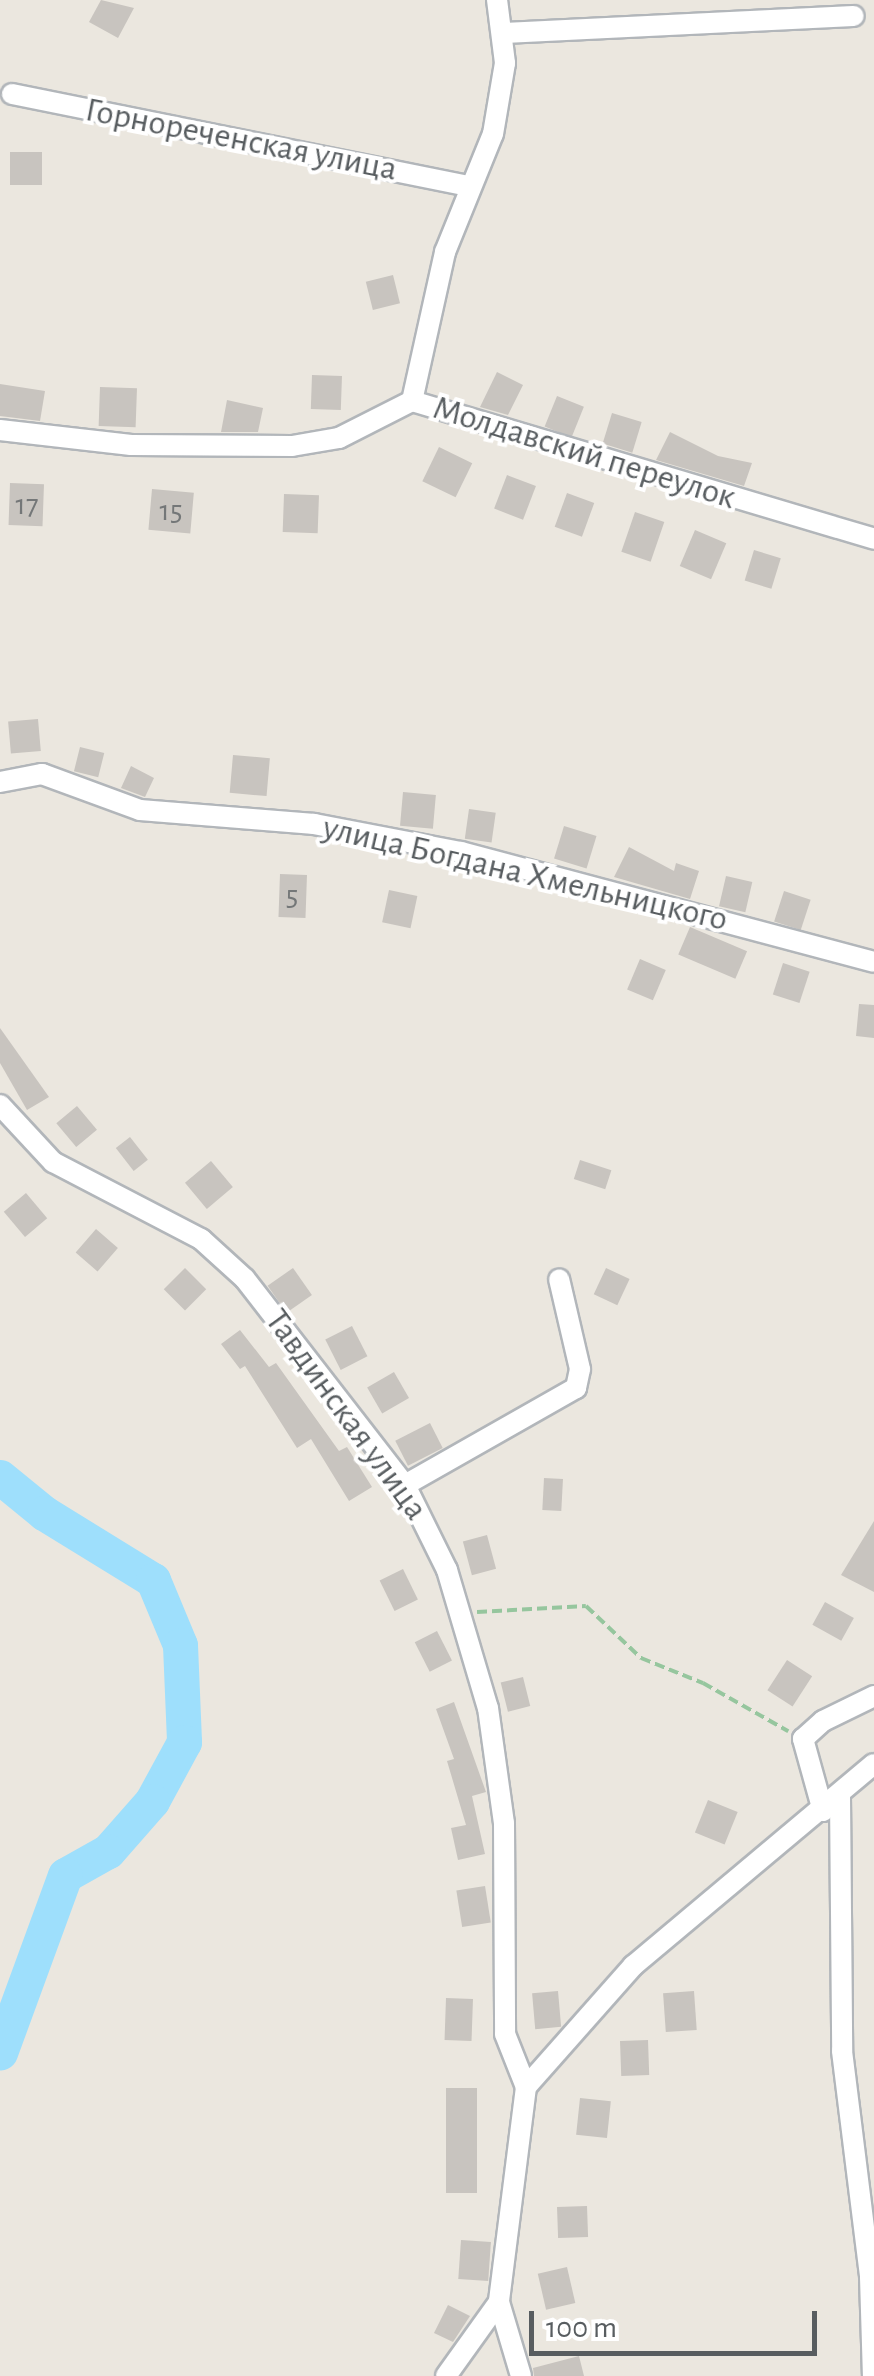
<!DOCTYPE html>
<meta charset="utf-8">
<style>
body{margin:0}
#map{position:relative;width:874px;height:2376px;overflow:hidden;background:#ebe7df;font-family:"Alegreya Sans",sans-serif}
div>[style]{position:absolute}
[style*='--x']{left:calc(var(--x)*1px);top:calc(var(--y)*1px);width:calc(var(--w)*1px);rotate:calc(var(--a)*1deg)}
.river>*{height:35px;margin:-17.5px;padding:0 17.5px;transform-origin:17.5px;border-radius:17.5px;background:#9edffc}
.building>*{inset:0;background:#c8c4bf;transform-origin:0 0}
.path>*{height:4px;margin-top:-2px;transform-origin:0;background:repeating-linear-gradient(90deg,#96c69e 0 10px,transparent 0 15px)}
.roads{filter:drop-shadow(2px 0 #b2b6ba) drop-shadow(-2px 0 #b2b6ba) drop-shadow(0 2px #b2b6ba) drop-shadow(0 -2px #b2b6ba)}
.minor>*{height:20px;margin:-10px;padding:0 10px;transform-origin:10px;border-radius:10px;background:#fff}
span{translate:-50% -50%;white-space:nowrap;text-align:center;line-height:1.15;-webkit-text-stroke:8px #fff;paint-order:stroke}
.number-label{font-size:30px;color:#747778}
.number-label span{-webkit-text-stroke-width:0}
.street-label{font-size:35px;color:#585d60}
.scale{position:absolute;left:529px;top:2311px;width:288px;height:45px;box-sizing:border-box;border:5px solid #585d60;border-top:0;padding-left:12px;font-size:30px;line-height:35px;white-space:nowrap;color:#585d60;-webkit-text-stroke:8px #fff;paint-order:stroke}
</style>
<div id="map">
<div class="river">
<div style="--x:0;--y:1477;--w:57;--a:39.3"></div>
<div style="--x:44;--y:1513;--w:128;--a:31.6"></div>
<div style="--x:153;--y:1580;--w:70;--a:67.4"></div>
<div style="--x:180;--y:1645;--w:97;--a:87.6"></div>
<div style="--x:184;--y:1742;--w:67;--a:118.5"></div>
<div style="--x:152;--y:1801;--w:67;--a:131.3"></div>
<div style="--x:108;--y:1851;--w:49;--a:150.8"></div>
<div style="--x:65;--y:1875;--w:189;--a:110.1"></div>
</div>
<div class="building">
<div style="clip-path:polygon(101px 0,134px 8px,118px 38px,89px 22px)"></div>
<div style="left:10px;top:152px;width:32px;height:33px"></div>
<div style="left:393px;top:275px;width:29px;height:28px;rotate:76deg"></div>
<div style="clip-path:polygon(497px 372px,523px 385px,508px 415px,480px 407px)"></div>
<div style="left:312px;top:375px;width:30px;height:34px;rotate:2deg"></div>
<div style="clip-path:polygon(0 384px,45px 391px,40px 421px,0 416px)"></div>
<div style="left:100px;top:387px;width:37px;height:39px;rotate:2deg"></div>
<div style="left:557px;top:396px;width:29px;height:33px;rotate:22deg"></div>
<div style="clip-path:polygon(227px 400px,263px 408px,258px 432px,221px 432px)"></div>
<div style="left:612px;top:413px;width:31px;height:32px;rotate:17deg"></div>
<div style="clip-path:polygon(670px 432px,718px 456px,752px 463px,744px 486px,656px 460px)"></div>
<div style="left:439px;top:447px;width:37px;height:38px;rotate:26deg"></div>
<div style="left:507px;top:475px;width:31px;height:36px;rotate:21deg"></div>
<div style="left:10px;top:483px;width:34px;height:42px;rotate:2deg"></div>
<div style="left:152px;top:489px;width:42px;height:41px;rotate:5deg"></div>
<div style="left:567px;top:493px;width:29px;height:36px;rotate:20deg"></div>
<div style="left:284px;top:494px;width:35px;height:38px;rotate:2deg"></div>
<div style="left:635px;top:512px;width:31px;height:42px;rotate:19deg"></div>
<div style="left:695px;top:530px;width:34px;height:39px;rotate:23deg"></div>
<div style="left:754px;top:550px;width:28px;height:32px;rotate:17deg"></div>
<div style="left:38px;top:719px;width:32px;height:30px;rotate:85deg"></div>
<div style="left:80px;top:747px;width:25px;height:25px;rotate:14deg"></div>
<div style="left:233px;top:755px;width:37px;height:38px;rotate:5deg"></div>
<div style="clip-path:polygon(131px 766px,154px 778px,145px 797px,121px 788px)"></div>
<div style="left:403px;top:792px;width:33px;height:34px;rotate:5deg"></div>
<div style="left:469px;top:809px;width:27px;height:30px;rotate:8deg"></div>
<div style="left:564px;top:826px;width:34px;height:34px;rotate:17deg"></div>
<div style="clip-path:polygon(629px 847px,674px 871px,676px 863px,699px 871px,690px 899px,614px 877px)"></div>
<div style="left:280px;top:874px;width:27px;height:43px;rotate:2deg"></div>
<div style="left:726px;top:876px;width:27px;height:31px;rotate:13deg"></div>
<div style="left:389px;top:890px;width:29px;height:33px;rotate:12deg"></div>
<div style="left:784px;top:891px;width:28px;height:32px;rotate:18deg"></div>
<div style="left:690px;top:927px;width:62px;height:30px;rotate:23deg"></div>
<div style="left:640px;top:959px;width:28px;height:33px;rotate:23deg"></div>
<div style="left:783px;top:963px;width:28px;height:33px;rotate:18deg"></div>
<div style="clip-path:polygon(859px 1004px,874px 1005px,874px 1038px,856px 1036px)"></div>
<div style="clip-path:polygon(0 1028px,49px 1097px,27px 1110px,0 1063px)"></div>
<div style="left:77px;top:1106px;width:31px;height:27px;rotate:50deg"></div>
<div style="left:130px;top:1137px;width:29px;height:18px;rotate:52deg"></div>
<div style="left:580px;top:1160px;width:33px;height:20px;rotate:18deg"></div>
<div style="left:211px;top:1161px;width:34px;height:34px;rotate:50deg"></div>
<div style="left:26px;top:1193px;width:33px;height:29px;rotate:50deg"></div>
<div style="left:96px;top:1229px;width:29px;height:31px;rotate:41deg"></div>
<div style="left:185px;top:1268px;width:30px;height:30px;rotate:45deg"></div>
<div style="left:293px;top:1268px;width:33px;height:31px;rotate:55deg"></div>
<div style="left:606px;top:1268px;width:26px;height:29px;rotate:25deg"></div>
<div style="left:352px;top:1326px;width:34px;height:30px;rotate:63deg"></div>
<div style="clip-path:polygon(240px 1330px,269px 1367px,276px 1363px,339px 1451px,347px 1447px,372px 1487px,349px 1501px,311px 1439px,297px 1448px,245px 1366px,240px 1369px,221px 1344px)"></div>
<div style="left:394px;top:1372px;width:30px;height:31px;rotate:60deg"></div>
<div style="left:430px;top:1423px;width:28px;height:39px;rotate:63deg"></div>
<div style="left:544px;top:1478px;width:19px;height:32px;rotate:3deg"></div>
<div style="clip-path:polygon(874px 1521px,874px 1592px,841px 1575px)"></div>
<div style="left:487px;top:1535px;width:35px;height:25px;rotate:75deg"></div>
<div style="left:403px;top:1569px;width:34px;height:26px;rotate:64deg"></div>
<div style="left:825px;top:1602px;width:33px;height:26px;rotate:29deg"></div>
<div style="left:437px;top:1631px;width:33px;height:25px;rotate:63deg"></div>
<div style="left:787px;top:1660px;width:30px;height:36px;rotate:33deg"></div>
<div style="left:523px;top:1677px;width:30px;height:23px;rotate:76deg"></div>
<div style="clip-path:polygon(454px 1702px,486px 1792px,472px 1796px,485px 1854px,458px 1860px,451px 1828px,466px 1825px,447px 1761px,454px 1759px,436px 1709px)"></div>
<div style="left:708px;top:1800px;width:32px;height:35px;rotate:22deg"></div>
<div style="left:485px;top:1886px;width:37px;height:29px;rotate:81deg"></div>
<div style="left:558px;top:1991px;width:36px;height:26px;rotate:85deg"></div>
<div style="left:694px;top:1991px;width:39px;height:31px;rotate:86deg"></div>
<div style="left:446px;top:1998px;width:27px;height:42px;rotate:2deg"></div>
<div style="left:648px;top:2040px;width:35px;height:28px;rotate:88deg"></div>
<div style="left:446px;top:2088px;width:31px;height:105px"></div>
<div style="left:580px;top:2098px;width:31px;height:37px;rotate:6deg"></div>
<div style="left:587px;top:2206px;width:31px;height:30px;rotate:88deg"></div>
<div style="left:461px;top:2240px;width:30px;height:39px;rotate:4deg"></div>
<div style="left:567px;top:2267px;width:37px;height:30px;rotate:77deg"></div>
<div style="clip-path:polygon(448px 2305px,470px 2316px,453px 2342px,434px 2333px)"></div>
<div style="clip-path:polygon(579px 2356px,584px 2376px,534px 2376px,533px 2368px)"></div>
</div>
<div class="path">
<div style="--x:477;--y:1612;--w:109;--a:-3.2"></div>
<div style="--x:586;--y:1606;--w:76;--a:43.4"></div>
<div style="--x:641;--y:1658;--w:67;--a:22"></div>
<div style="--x:703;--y:1683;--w:98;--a:29.5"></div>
</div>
<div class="roads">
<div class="minor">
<div style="--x:504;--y:33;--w:350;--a:-2.8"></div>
<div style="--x:12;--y:94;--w:467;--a:11.4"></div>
<div style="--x:412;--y:401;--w:153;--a:-77.5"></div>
<div style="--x:445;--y:252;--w:127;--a:-67.9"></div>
<div style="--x:493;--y:134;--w:72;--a:-80.4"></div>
<div style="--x:505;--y:63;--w:64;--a:-97.2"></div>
<div style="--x:0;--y:430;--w:132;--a:6.5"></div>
<div style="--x:131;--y:445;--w:161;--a:0.4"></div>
<div style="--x:292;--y:446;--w:48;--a:-9.7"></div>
<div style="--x:339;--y:438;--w:82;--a:-26.9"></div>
<div style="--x:412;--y:401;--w:482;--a:16.6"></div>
<div style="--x:0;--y:782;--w:43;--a:-10.8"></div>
<div style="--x:42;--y:774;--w:104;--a:20.2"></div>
<div style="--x:140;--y:810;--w:175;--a:4.6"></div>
<div style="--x:314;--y:824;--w:150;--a:10.8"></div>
<div style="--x:461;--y:852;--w:427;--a:14.9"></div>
<div style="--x:0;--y:1105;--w:78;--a:47.1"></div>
<div style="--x:53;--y:1162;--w:167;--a:27.5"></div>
<div style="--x:201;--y:1239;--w:59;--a:42.3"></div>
<div style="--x:245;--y:1279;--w:261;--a:52.2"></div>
<div style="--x:405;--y:1485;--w:95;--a:63.7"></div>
<div style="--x:447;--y:1570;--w:144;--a:73.5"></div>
<div style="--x:488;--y:1708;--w:116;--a:82.1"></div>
<div style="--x:504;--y:1823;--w:211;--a:89.7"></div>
<div style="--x:505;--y:2034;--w:57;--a:68.4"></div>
<div style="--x:526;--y:2087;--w:217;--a:97.2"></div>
<div style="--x:499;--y:2302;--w:77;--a:73.4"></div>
<div style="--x:405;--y:1485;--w:197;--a:-29.6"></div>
<div style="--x:576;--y:1388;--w:19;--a:-78"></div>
<div style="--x:580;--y:1369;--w:92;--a:-103.1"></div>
<div style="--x:840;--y:1797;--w:254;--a:89.5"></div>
<div style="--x:842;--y:2051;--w:228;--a:82.9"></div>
<div style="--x:870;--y:2277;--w:99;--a:88.3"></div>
<div style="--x:823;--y:1811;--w:75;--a:-105.5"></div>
<div style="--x:803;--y:1739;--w:27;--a:-42"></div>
<div style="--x:823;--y:1721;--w:57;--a:-26.1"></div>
<div style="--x:526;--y:2087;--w:162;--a:-48.5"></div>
<div style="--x:633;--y:1966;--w:314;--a:-40"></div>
<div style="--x:446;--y:2376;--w:91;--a:-54.4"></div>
</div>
</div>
<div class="number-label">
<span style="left:27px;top:505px">17</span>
<span style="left:171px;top:511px">15</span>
<span style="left:292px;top:896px">5</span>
</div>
<div class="street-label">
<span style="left:241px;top:140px;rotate:11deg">Горнореченская улица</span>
<span style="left:584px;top:453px;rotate:17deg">Молдавский переулок</span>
<span style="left:525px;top:874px;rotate:13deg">улица Богдана Хмельницкого</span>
<span style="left:346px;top:1415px;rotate:54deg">Тавдинская улица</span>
</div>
<div class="scale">100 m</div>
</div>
